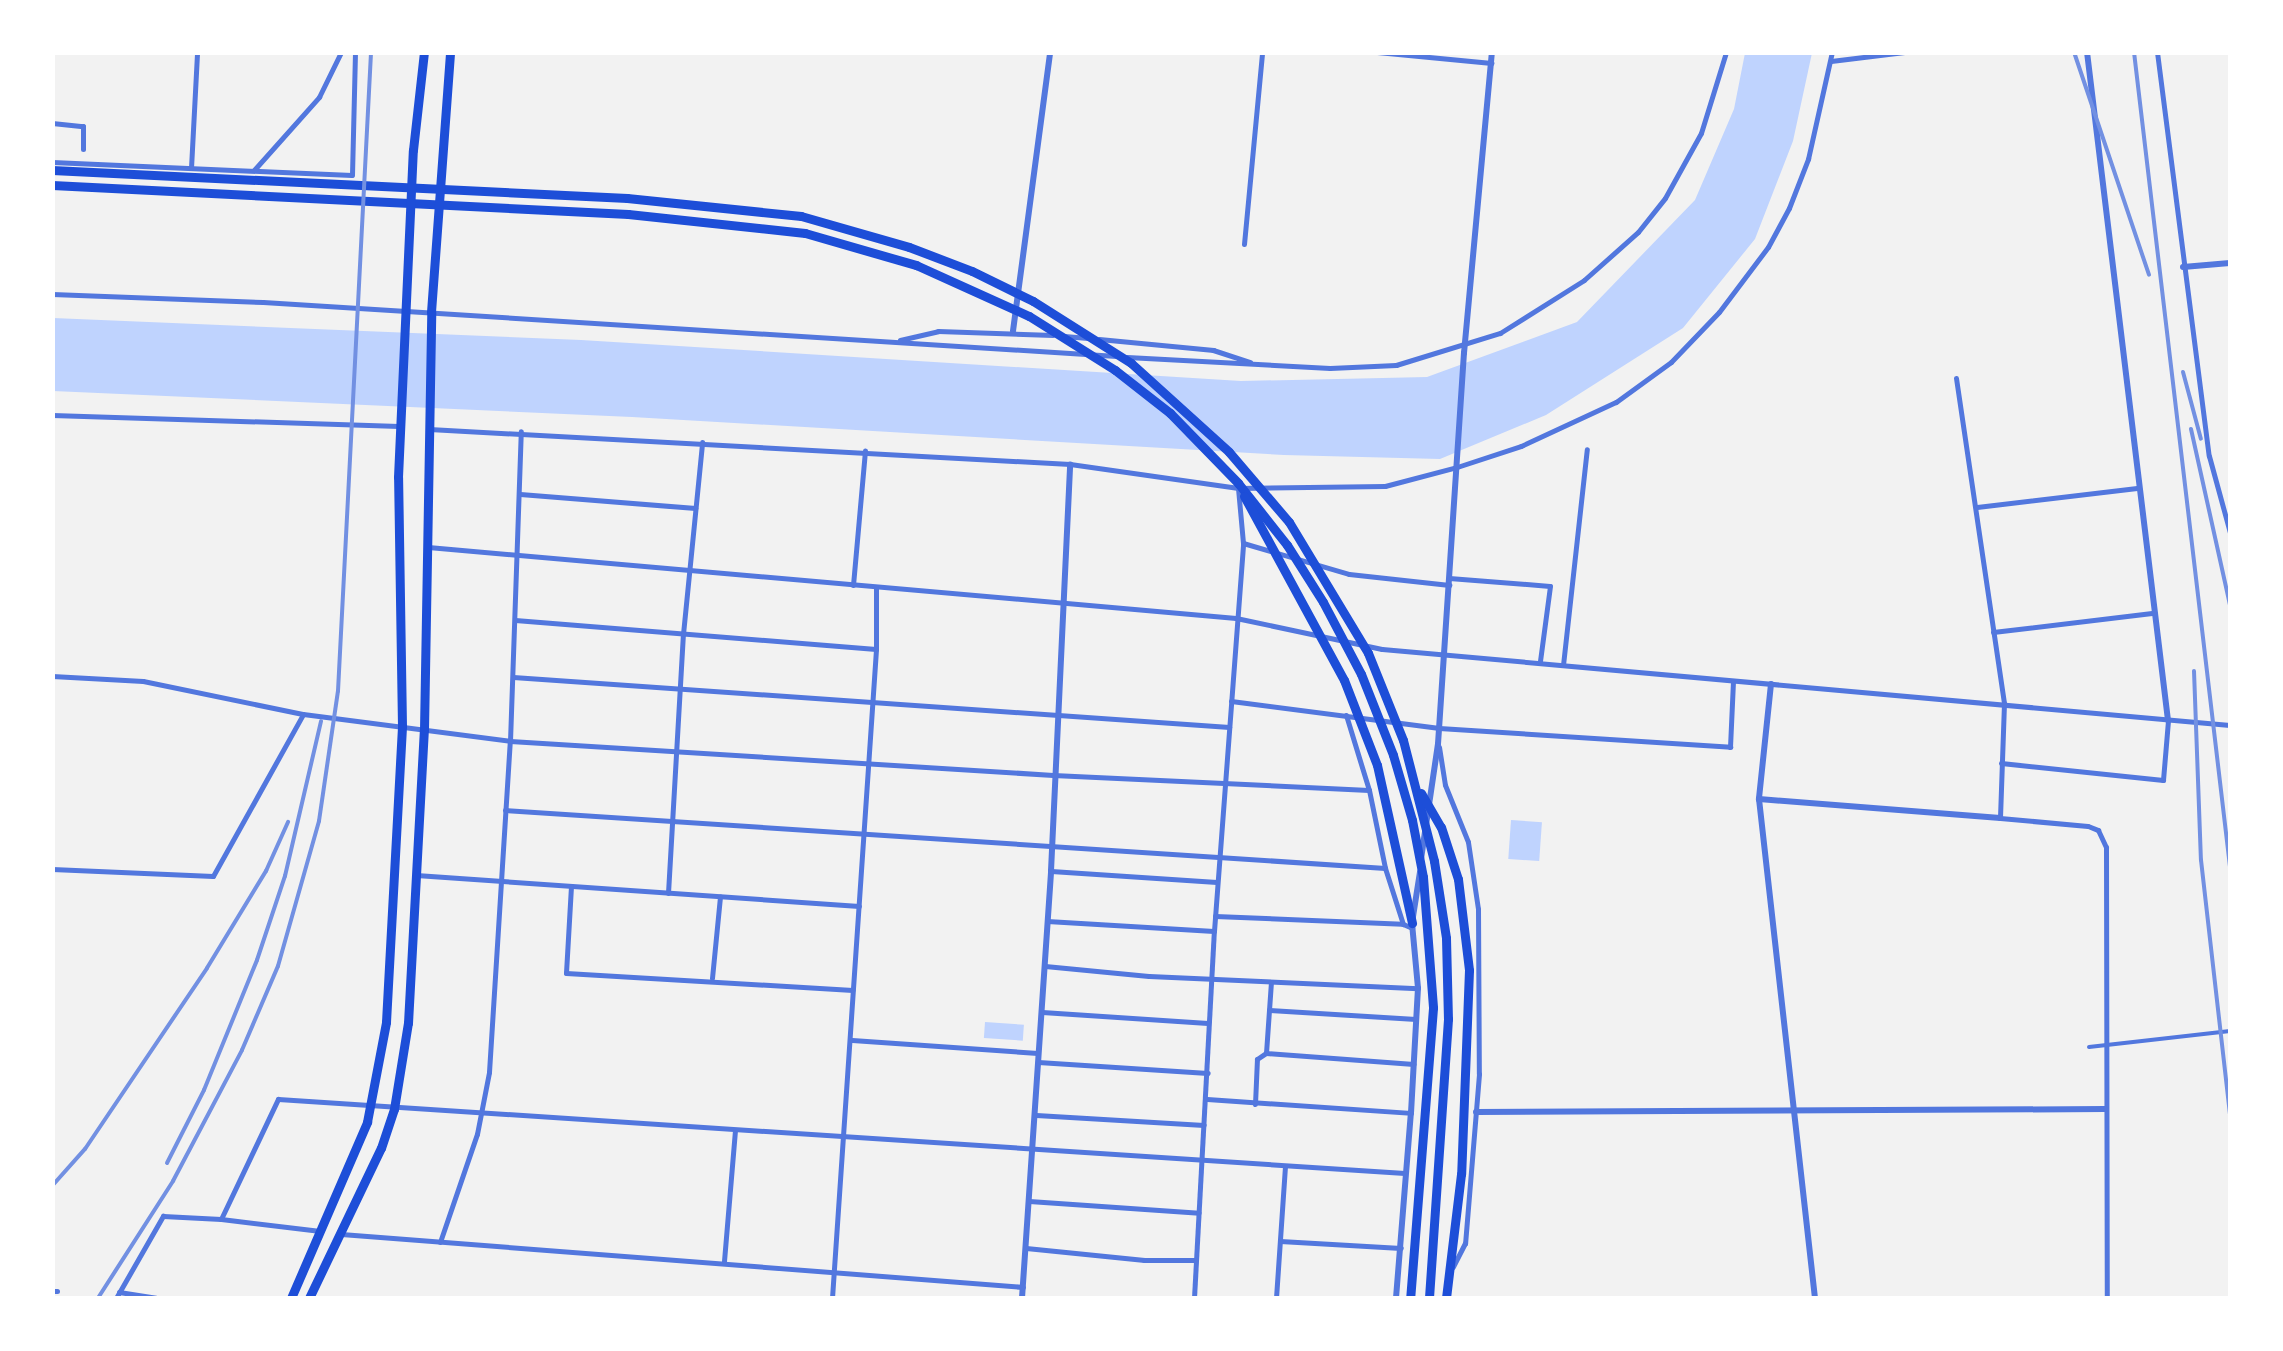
<!DOCTYPE html>
<style>
body{margin:0}
#map{position:relative;width:2283px;height:1351px;overflow:hidden;background:#f2f2f2;font-family:Figtree,sans-serif}
div>[style]{position:absolute}
[style*='--x']{left:calc(var(--x)*1px);top:calc(var(--y)*1px);width:calc(var(--w)*1px);rotate:calc(var(--a)*1deg)}
.water>*{inset:0;background:#bfd3fe;transform-origin:0 0}
.pedestrian>*{height:4px;margin:-2px;padding:0 2px;transform-origin:2px;border-radius:2px;background:#5277de}
.minor>*{height:5px;margin:-2.5px;padding:0 2.5px;transform-origin:2.5px;border-radius:2.5px;background:#5277de}
.tertiary>*{height:6px;margin:-3px;padding:0 3px;transform-origin:3px;border-radius:3px;background:#5277de}
.trunk>*{height:9px;margin:-4.5px;padding:0 4.5px;transform-origin:4.5px;border-radius:4.5px;background:#1d4ed8}
.rail>*{height:4px;margin:-2px;padding:0 2px;transform-origin:2px;border-radius:2px;background:#7290e2}
span{translate:-50% -50%;white-space:nowrap;text-align:center;line-height:1.15;-webkit-text-stroke:8px #fff;paint-order:stroke}
.frame{position:absolute;inset:0;border:55px solid #fff;pointer-events:none}
</style>
<div id="map">
<div class="water">
<div style="clip-path:polygon(1745px 53px,1812px 53px,1793px 141px,1755px 239px,1683px 328px,1546px 415px,1440px 459px,1284px 455px,632px 417px,53px 391px,53px 318px,581px 340px,1241px 381px,1427px 377px,1577px 322px,1695px 200px,1734px 109px)"></div>
<div style="left:1511px;top:820px;width:31px;height:39px;rotate:4deg"></div>
<div style="left:985px;top:1022px;width:39px;height:16px;rotate:4deg"></div>
</div>
<div class="pedestrian">
<div style="--x:2089;--y:1047;--w:142;--a:-6.5"></div>
</div>
<div class="minor">
<div style="--x:1377;--y:52;--w:115;--a:5.5"></div>
<div style="--x:2157;--y:52;--w:407;--a:82.7"></div>
<div style="--x:2209;--y:456;--w:80;--a:74.7"></div>
<div style="--x:1831;--y:61;--w:74;--a:-7"></div>
<div style="--x:52;--y:123;--w:31;--a:6"></div>
<div style="--x:83;--y:126;--w:23;--a:90"></div>
<div style="--x:52;--y:162;--w:300;--a:2.5"></div>
<div style="--x:352;--y:175;--w:123;--a:-88.6"></div>
<div style="--x:191;--y:168;--w:116;--a:-87"></div>
<div style="--x:254;--y:170;--w:98;--a:-48.3"></div>
<div style="--x:319;--y:97;--w:50;--a:-63.9"></div>
<div style="--x:1244;--y:244;--w:193;--a:-84.6"></div>
<div style="--x:52;--y:294;--w:211;--a:2.2"></div>
<div style="--x:263;--y:302;--w:855;--a:3.62"></div>
<div style="--x:1064;--y:336;--w:24;--a:5"></div>
<div style="--x:1099;--y:339;--w:115;--a:5.5"></div>
<div style="--x:1213;--y:350;--w:39;--a:18"></div>
<div style="--x:900;--y:340;--w:39;--a:-13"></div>
<div style="--x:938;--y:331;--w:115;--a:2"></div>
<div style="--x:1127;--y:357;--w:203;--a:3.1"></div>
<div style="--x:1330;--y:368;--w:66;--a:-2.6"></div>
<div style="--x:1396;--y:365;--w:109;--a:-17.1"></div>
<div style="--x:1500;--y:333;--w:99;--a:-32.2"></div>
<div style="--x:1584;--y:280;--w:72;--a:-41.6"></div>
<div style="--x:1638;--y:232;--w:43;--a:-51.5"></div>
<div style="--x:1665;--y:198;--w:74;--a:-61"></div>
<div style="--x:1701;--y:133;--w:85;--a:-72.8"></div>
<div style="--x:1956;--y:378;--w:329;--a:81.6"></div>
<div style="--x:2004;--y:703;--w:115;--a:92"></div>
<div style="--x:2000;--y:818;--w:88;--a:5.2"></div>
<div style="--x:2088;--y:826;--w:11;--a:22"></div>
<div style="--x:2098;--y:830;--w:19;--a:65"></div>
<div style="--x:2106;--y:847;--w:451;--a:89.9"></div>
<div style="--x:52;--y:415;--w:347;--a:1.8"></div>
<div style="--x:429;--y:429;--w:642;--a:3.13"></div>
<div style="--x:1070;--y:464;--w:170;--a:8.1"></div>
<div style="--x:1238;--y:488;--w:147;--a:-0.8"></div>
<div style="--x:1385;--y:486;--w:74;--a:-14.8"></div>
<div style="--x:1457;--y:467;--w:67;--a:-18.2"></div>
<div style="--x:1521;--y:446;--w:105;--a:-24.9"></div>
<div style="--x:1616;--y:402;--w:68;--a:-36"></div>
<div style="--x:1671;--y:362;--w:69;--a:-46.2"></div>
<div style="--x:1719;--y:312;--w:81;--a:-53"></div>
<div style="--x:1768;--y:247;--w:44;--a:-61.7"></div>
<div style="--x:1789;--y:208;--w:53;--a:-68.8"></div>
<div style="--x:1808;--y:159;--w:110;--a:-77.4"></div>
<div style="--x:520;--y:494;--w:176;--a:4.6"></div>
<div style="--x:1977;--y:507;--w:161;--a:-6.8"></div>
<div style="--x:1243;--y:543;--w:110;--a:16.3"></div>
<div style="--x:1349;--y:574;--w:101;--a:6.3"></div>
<div style="--x:428;--y:547;--w:811;--a:5.02"></div>
<div style="--x:1236;--y:618;--w:149;--a:12"></div>
<div style="--x:1382;--y:649;--w:851;--a:5.12"></div>
<div style="--x:1449;--y:578;--w:101;--a:4.5"></div>
<div style="--x:1550;--y:586;--w:76;--a:97.6"></div>
<div style="--x:853;--y:585;--w:135;--a:-84.9"></div>
<div style="--x:515;--y:620;--w:362;--a:4.6"></div>
<div style="--x:1993;--y:632;--w:160;--a:-6.8"></div>
<div style="--x:1563;--y:665;--w:217;--a:-83.7"></div>
<div style="--x:52;--y:676;--w:91;--a:3.1"></div>
<div style="--x:143;--y:681;--w:163;--a:11.7"></div>
<div style="--x:513;--y:677;--w:718;--a:3.99"></div>
<div style="--x:1231;--y:701;--w:210;--a:7.4"></div>
<div style="--x:1439;--y:728;--w:292;--a:3.7"></div>
<div style="--x:1730;--y:747;--w:66;--a:-87.4"></div>
<div style="--x:1346;--y:715;--w:78;--a:73"></div>
<div style="--x:1369;--y:790;--w:80;--a:78.4"></div>
<div style="--x:1385;--y:868;--w:59;--a:72.2"></div>
<div style="--x:1403;--y:924;--w:10;--a:24"></div>
<div style="--x:1439;--y:747;--w:38;--a:81"></div>
<div style="--x:1445;--y:785;--w:61;--a:68"></div>
<div style="--x:1468;--y:842;--w:68;--a:81.5"></div>
<div style="--x:1478;--y:909;--w:165;--a:89.7"></div>
<div style="--x:1479;--y:1074;--w:170;--a:94.7"></div>
<div style="--x:1465;--y:1243;--w:27;--a:117"></div>
<div style="--x:2001;--y:763;--w:163;--a:6"></div>
<div style="--x:2163;--y:780;--w:60;--a:-85.2"></div>
<div style="--x:505;--y:810;--w:882;--a:3.77"></div>
<div style="--x:52;--y:869;--w:161;--a:2.5"></div>
<div style="--x:213;--y:876;--w:185;--a:-60.9"></div>
<div style="--x:303;--y:714;--w:209;--a:7.4"></div>
<div style="--x:510;--y:741;--w:544;--a:3.58"></div>
<div style="--x:1053;--y:775;--w:316;--a:2.7"></div>
<div style="--x:1051;--y:871;--w:166;--a:3.8"></div>
<div style="--x:416;--y:875;--w:444;--a:4"></div>
<div style="--x:571;--y:886;--w:87;--a:93.3"></div>
<div style="--x:566;--y:973;--w:287;--a:3.4"></div>
<div style="--x:668;--y:893;--w:259;--a:-86.7"></div>
<div style="--x:683;--y:634;--w:193;--a:-84.3"></div>
<div style="--x:1215;--y:916;--w:187;--a:2.4"></div>
<div style="--x:1047;--y:921;--w:167;--a:3.4"></div>
<div style="--x:1045;--y:966;--w:104;--a:5.5"></div>
<div style="--x:1149;--y:976;--w:269;--a:2.6"></div>
<div style="--x:712;--y:978;--w:82;--a:-84.4"></div>
<div style="--x:1269;--y:1010;--w:147;--a:3.5"></div>
<div style="--x:1042;--y:1012;--w:166;--a:3.8"></div>
<div style="--x:852;--y:1040;--w:186;--a:4"></div>
<div style="--x:1266;--y:1053;--w:148;--a:4.3"></div>
<div style="--x:1038;--y:1062;--w:170;--a:3.7"></div>
<div style="--x:1207;--y:1099;--w:204;--a:3.9"></div>
<div style="--x:1255;--y:1104;--w:45;--a:-87.5"></div>
<div style="--x:1257;--y:1059;--w:11;--a:-34"></div>
<div style="--x:1266;--y:1053;--w:71;--a:-86"></div>
<div style="--x:1036;--y:1115;--w:168;--a:3.4"></div>
<div style="--x:1029;--y:1201;--w:170;--a:4"></div>
<div style="--x:221;--y:1219;--w:100;--a:6.9"></div>
<div style="--x:341;--y:1234;--w:684;--a:4.44"></div>
<div style="--x:1280;--y:1241;--w:121;--a:3.3"></div>
<div style="--x:440;--y:1242;--w:114;--a:-71.1"></div>
<div style="--x:477;--y:1134;--w:63;--a:-79"></div>
<div style="--x:489;--y:1072;--w:332;--a:-86.4"></div>
<div style="--x:510;--y:741;--w:310;--a:-88"></div>
<div style="--x:1026;--y:1248;--w:119;--a:5.8"></div>
<div style="--x:1144;--y:1260;--w:52;--a:0"></div>
<div style="--x:724;--y:1261;--w:131;--a:-85.2"></div>
<div style="--x:52;--y:1291;--w:5;--a:0"></div>
<div style="--x:119;--y:1292;--w:37;--a:9"></div>
<div style="--x:116;--y:1298;--w:95;--a:-60.2"></div>
<div style="--x:163;--y:1216;--w:58;--a:3"></div>
<div style="--x:221;--y:1219;--w:133;--a:-64.6"></div>
<div style="--x:278;--y:1099;--w:1129;--a:3.76"></div>
<div style="--x:832;--y:1298;--w:650;--a:-86.12"></div>
<div style="--x:876;--y:649;--w:62;--a:-90"></div>
<div style="--x:1194;--y:1298;--w:368;--a:-86.9"></div>
<div style="--x:1214;--y:931;--w:389;--a:-85.7"></div>
<div style="--x:1243;--y:543;--w:55;--a:-95.2"></div>
<div style="--x:1276;--y:1298;--w:131;--a:-86.1"></div>
</div>
<div class="tertiary">
<div style="--x:2087;--y:52;--w:673;--a:83.09"></div>
<div style="--x:2183;--y:267;--w:47;--a:-4.9"></div>
<div style="--x:1013;--y:331;--w:281;--a:-82.4"></div>
<div style="--x:1771;--y:684;--w:116;--a:96"></div>
<div style="--x:1759;--y:799;--w:502;--a:83.6"></div>
<div style="--x:1759;--y:799;--w:242;--a:4.5"></div>
<div style="--x:1421;--y:859;--w:116;--a:-81.6"></div>
<div style="--x:1438;--y:744;--w:392;--a:-86.2"></div>
<div style="--x:1464;--y:353;--w:302;--a:-84.7"></div>
<div style="--x:1476;--y:1112;--w:629;--a:-0.27"></div>
<div style="--x:1022;--y:1298;--w:428;--a:-86.1"></div>
<div style="--x:1051;--y:871;--w:407;--a:-87.3"></div>
<div style="--x:1396;--y:1298;--w:186;--a:-85.4"></div>
<div style="--x:1411;--y:1113;--w:125;--a:-86.8"></div>
<div style="--x:1418;--y:988;--w:65;--a:-95.3"></div>
<div style="--x:1412;--y:923;--w:52;--a:-81.1"></div>
</div>
<div class="trunk">
<div style="--x:52;--y:170;--w:576;--a:2.79"></div>
<div style="--x:627;--y:198;--w:175;--a:5.9"></div>
<div style="--x:801;--y:216;--w:112;--a:16"></div>
<div style="--x:909;--y:247;--w:67;--a:20.9"></div>
<div style="--x:972;--y:271;--w:68;--a:26.2"></div>
<div style="--x:1033;--y:301;--w:116;--a:32.3"></div>
<div style="--x:1131;--y:363;--w:132;--a:42.2"></div>
<div style="--x:1229;--y:452;--w:92;--a:49.4"></div>
<div style="--x:1289;--y:522;--w:153;--a:58.9"></div>
<div style="--x:1368;--y:653;--w:94;--a:68.1"></div>
<div style="--x:1403;--y:740;--w:125;--a:75.6"></div>
<div style="--x:1434;--y:861;--w:78;--a:81.1"></div>
<div style="--x:1446;--y:938;--w:81;--a:88.6"></div>
<div style="--x:1448;--y:1019;--w:280;--a:93.9"></div>
<div style="--x:52;--y:185;--w:577;--a:2.88"></div>
<div style="--x:628;--y:214;--w:178;--a:6.1"></div>
<div style="--x:805;--y:233;--w:116;--a:16.1"></div>
<div style="--x:916;--y:265;--w:124;--a:24.3"></div>
<div style="--x:1029;--y:316;--w:102;--a:32.1"></div>
<div style="--x:1115;--y:370;--w:70;--a:38"></div>
<div style="--x:1170;--y:413;--w:98;--a:45.8"></div>
<div style="--x:1238;--y:483;--w:79;--a:51.7"></div>
<div style="--x:1287;--y:545;--w:67;--a:57.7"></div>
<div style="--x:1323;--y:602;--w:81;--a:62.2"></div>
<div style="--x:1361;--y:674;--w:87;--a:68.4"></div>
<div style="--x:1393;--y:755;--w:68;--a:73.7"></div>
<div style="--x:1412;--y:820;--w:58;--a:79.1"></div>
<div style="--x:1423;--y:877;--w:131;--a:85.6"></div>
<div style="--x:1433;--y:1008;--w:291;--a:94.5"></div>
<div style="--x:1244;--y:496;--w:209;--a:61.5"></div>
<div style="--x:1344;--y:680;--w:91;--a:68.8"></div>
<div style="--x:1377;--y:765;--w:162;--a:77.5"></div>
<div style="--x:1421;--y:793;--w:39;--a:60"></div>
<div style="--x:1441;--y:827;--w:55;--a:71.9"></div>
<div style="--x:1458;--y:879;--w:92;--a:83.1"></div>
<div style="--x:1469;--y:970;--w:204;--a:92.2"></div>
<div style="--x:1461;--y:1174;--w:125;--a:96.9"></div>
<div style="--x:291;--y:1298;--w:192;--a:-66.6"></div>
<div style="--x:367;--y:1122;--w:102;--a:-79.2"></div>
<div style="--x:386;--y:1022;--w:296;--a:-86.9"></div>
<div style="--x:402;--y:726;--w:249;--a:-90.9"></div>
<div style="--x:398;--y:477;--w:327;--a:-87.4"></div>
<div style="--x:413;--y:150;--w:99;--a:-83.6"></div>
<div style="--x:309;--y:1298;--w:166;--a:-64.4"></div>
<div style="--x:381;--y:1148;--w:41;--a:-71.6"></div>
<div style="--x:394;--y:1109;--w:87;--a:-80.8"></div>
<div style="--x:408;--y:1023;--w:293;--a:-86.9"></div>
<div style="--x:424;--y:730;--w:418;--a:-89"></div>
<div style="--x:431;--y:312;--w:261;--a:-85.8"></div>
</div>
<div class="rail">
<div style="--x:2074;--y:52;--w:235;--a:71.4"></div>
<div style="--x:2134;--y:52;--w:821;--a:83.28"></div>
<div style="--x:2183;--y:372;--w:69;--a:75"></div>
<div style="--x:2191;--y:429;--w:180;--a:77.5"></div>
<div style="--x:2194;--y:671;--w:189;--a:87.9"></div>
<div style="--x:2201;--y:860;--w:256;--a:83.5"></div>
<div style="--x:167;--y:1163;--w:82;--a:-63.1"></div>
<div style="--x:204;--y:1090;--w:140;--a:-67.8"></div>
<div style="--x:257;--y:960;--w:89;--a:-71.6"></div>
<div style="--x:285;--y:876;--w:159;--a:-76.9"></div>
<div style="--x:52;--y:1186;--w:50;--a:-48.3"></div>
<div style="--x:85;--y:1149;--w:218;--a:-56"></div>
<div style="--x:207;--y:968;--w:114;--a:-58.7"></div>
<div style="--x:266;--y:871;--w:54;--a:-65.8"></div>
<div style="--x:98;--y:1298;--w:139;--a:-57.3"></div>
<div style="--x:173;--y:1181;--w:148;--a:-62.2"></div>
<div style="--x:242;--y:1050;--w:91;--a:-66.8"></div>
<div style="--x:278;--y:966;--w:151;--a:-74.2"></div>
<div style="--x:319;--y:821;--w:131;--a:-81.7"></div>
<div style="--x:338;--y:691;--w:640;--a:-87.04"></div>
</div>
<div class="frame"></div>
</div>
